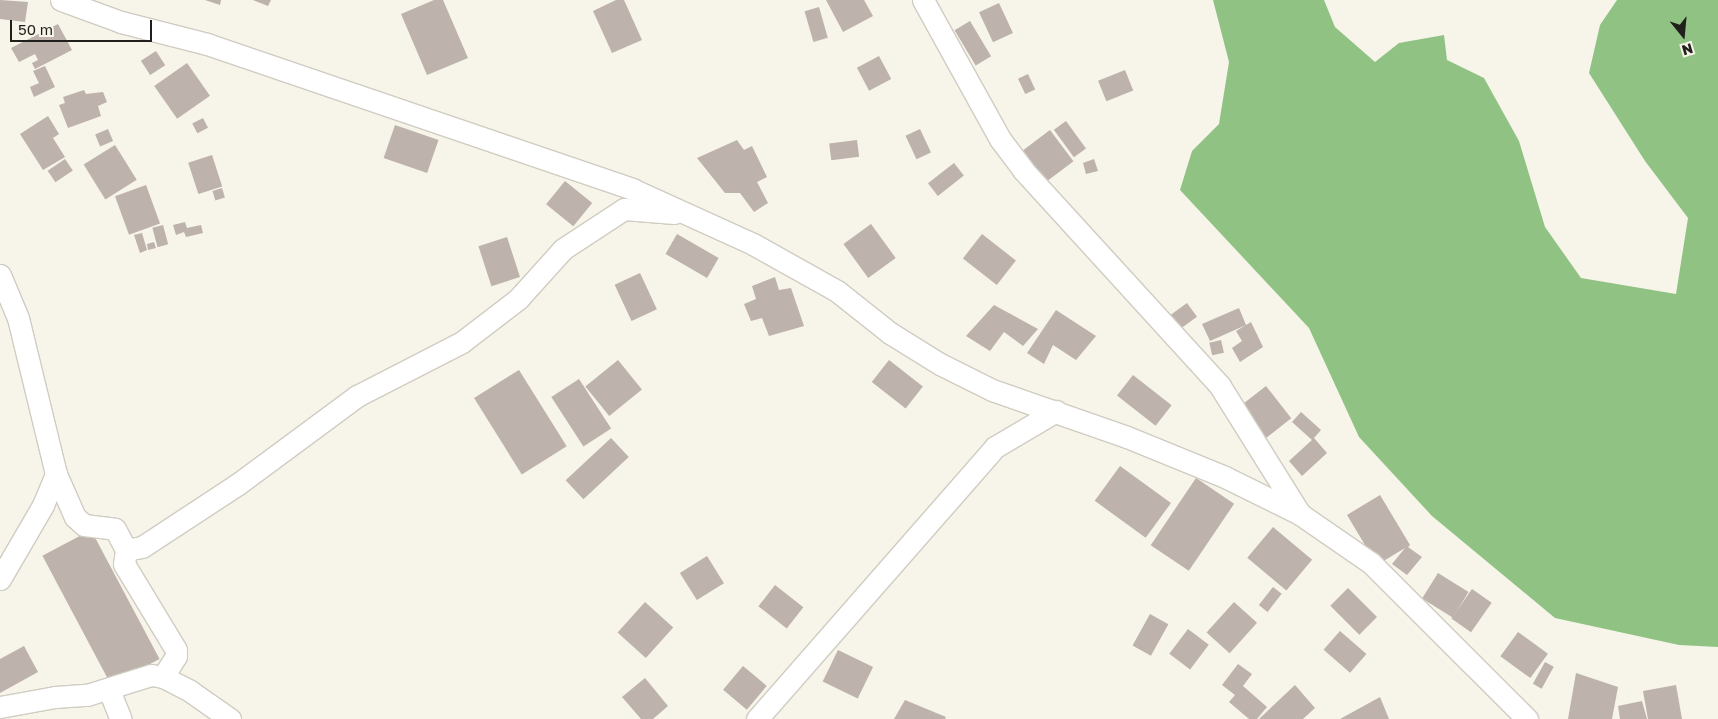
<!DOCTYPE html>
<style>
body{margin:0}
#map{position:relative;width:1718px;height:719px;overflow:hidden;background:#f7f4e9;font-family:"Golos Text",sans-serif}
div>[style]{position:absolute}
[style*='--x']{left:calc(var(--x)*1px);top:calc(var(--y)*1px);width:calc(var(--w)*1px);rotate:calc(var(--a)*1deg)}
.forest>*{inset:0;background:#90c383}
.building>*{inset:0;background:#bdb2ac;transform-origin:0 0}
.roads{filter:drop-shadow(1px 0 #d0ccc2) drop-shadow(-1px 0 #d0ccc2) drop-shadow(0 1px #d0ccc2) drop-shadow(0 -1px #d0ccc2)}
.minor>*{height:21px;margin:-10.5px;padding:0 10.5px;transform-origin:10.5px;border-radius:10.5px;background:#fff}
span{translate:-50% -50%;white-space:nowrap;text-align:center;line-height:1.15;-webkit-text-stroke:4px #f7f4e9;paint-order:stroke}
.north{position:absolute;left:1658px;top:10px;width:50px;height:50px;-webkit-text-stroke:4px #f7f4e9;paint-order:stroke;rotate:163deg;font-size:14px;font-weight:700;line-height:20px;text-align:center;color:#201f1b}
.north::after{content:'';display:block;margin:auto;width:18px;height:22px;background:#201f1b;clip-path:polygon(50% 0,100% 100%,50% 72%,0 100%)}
.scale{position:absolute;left:10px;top:20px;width:142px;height:22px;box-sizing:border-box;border:2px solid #201f1b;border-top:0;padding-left:6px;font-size:15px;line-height:18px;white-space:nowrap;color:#201f1b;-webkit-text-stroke:4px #f7f4e9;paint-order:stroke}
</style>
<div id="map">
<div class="forest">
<div style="clip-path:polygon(1213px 0,1324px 0,1335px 27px,1375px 62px,1399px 43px,1444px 35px,1447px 60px,1484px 78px,1519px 141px,1545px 227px,1581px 278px,1676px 294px,1688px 218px,1645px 161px,1589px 73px,1600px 25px,1617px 0,1718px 0,1718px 647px,1679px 645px,1555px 618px,1432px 516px,1359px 437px,1309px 328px,1180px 190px,1192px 151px,1219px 124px,1229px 62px)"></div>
</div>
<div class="building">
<div style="clip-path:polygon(0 0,28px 2px,25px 22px,0 19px)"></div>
<div style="clip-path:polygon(205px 0,221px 0,220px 5px)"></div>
<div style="clip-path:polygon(253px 0,271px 0,268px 6px)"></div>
<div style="clip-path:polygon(434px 0,443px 0,468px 58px,427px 75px,401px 14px)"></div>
<div style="clip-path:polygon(616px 0,624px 0,642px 40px,612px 53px,593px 11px)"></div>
<div style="clip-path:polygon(826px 0,864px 0,873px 16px,843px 32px)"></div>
<div style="left:999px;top:3px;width:33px;height:22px;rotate:65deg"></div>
<div style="left:819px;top:7px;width:32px;height:15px;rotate:74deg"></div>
<div style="left:970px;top:21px;width:41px;height:18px;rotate:59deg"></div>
<div style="clip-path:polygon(58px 24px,72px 50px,35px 69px,32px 63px,38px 60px,35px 54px,19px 62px,11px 48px)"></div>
<div style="left:156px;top:51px;width:17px;height:18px;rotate:57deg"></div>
<div style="left:879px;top:56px;width:26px;height:25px;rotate:62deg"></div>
<div style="left:187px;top:63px;width:40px;height:40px;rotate:55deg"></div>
<div style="clip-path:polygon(45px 66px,55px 87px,34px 97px,30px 87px,39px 83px,33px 71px)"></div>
<div style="left:1125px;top:70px;width:22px;height:29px;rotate:68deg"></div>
<div style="left:1028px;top:74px;width:17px;height:11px;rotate:65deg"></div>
<div style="clip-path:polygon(84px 90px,86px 94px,103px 92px,107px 102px,98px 106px,101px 116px,68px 128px,59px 105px,65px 103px,63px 97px)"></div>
<div style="clip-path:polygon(48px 116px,59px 134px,53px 138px,65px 157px,43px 170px,20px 134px)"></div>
<div style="left:203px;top:118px;width:11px;height:12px;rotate:63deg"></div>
<div style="left:1066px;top:121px;width:34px;height:15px;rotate:54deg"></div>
<div style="left:395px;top:125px;width:46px;height:35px;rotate:19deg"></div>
<div style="left:108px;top:129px;width:13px;height:14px;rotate:67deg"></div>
<div style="left:920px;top:129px;width:26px;height:16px;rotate:65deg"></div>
<div style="left:1050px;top:130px;width:39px;height:37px;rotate:53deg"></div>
<div style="clip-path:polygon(737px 140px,744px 150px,752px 146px,767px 177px,757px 182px,768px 203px,754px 212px,740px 193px,725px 193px,697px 158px)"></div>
<div style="left:857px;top:140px;width:17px;height:28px;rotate:83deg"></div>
<div style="left:115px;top:145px;width:41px;height:37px;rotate:58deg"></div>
<div style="left:212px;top:155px;width:33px;height:25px;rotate:72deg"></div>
<div style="left:65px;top:159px;width:14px;height:21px;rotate:56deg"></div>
<div style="clip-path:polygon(1094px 159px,1098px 171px,1086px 174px,1083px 163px)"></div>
<div style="left:954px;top:163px;width:16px;height:33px;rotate:52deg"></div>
<div style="left:565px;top:181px;width:35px;height:30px;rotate:39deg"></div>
<div style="left:146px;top:185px;width:41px;height:33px;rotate:70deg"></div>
<div style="left:222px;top:188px;width:10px;height:10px;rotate:73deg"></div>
<div style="clip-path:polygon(185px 222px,187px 228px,201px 225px,203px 233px,186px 237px,184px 232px,176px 235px,173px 225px)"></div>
<div style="left:871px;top:224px;width:42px;height:34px;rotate:54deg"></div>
<div style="left:163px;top:225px;width:20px;height:11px;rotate:75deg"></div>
<div style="clip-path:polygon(142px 233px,147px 250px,140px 253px,134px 235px)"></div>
<div style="left:677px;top:234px;width:48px;height:23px;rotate:30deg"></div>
<div style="left:982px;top:234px;width:43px;height:31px;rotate:38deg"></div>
<div style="left:507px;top:237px;width:42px;height:30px;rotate:72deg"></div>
<div style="clip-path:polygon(154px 242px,156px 248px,148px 250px,147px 244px)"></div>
<div style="left:640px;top:273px;width:40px;height:28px;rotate:65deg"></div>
<div style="clip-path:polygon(775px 277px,779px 290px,791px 288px,804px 326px,769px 336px,762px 318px,751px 321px,744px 304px,756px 299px,752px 286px)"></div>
<div style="left:1187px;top:303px;width:17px;height:31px;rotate:54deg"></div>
<div style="clip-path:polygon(994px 305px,1038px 329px,1023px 346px,1004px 332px,990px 351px,966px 336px)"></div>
<div style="clip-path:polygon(1239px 308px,1246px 325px,1251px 322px,1263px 347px,1240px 362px,1232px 348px,1242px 341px,1236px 331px,1246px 325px,1210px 341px,1202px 324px)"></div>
<div style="clip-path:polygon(1056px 310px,1096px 336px,1076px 360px,1053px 345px,1044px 364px,1027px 353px)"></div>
<div style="left:1221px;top:340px;width:13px;height:12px;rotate:77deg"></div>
<div style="left:618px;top:360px;width:38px;height:42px;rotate:51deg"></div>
<div style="left:889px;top:360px;width:43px;height:28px;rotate:38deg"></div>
<div style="left:519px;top:370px;width:90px;height:53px;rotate:58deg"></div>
<div style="left:1133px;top:375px;width:49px;height:26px;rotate:38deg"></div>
<div style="left:579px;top:379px;width:59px;height:33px;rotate:57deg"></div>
<div style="left:1266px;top:386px;width:41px;height:33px;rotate:52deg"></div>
<div style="clip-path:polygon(1301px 412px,1321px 430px,1314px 438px,1327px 453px,1302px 476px,1289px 461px,1312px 440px,1292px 422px)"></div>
<div style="left:611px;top:438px;width:26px;height:62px;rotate:47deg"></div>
<div style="left:1120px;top:466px;width:63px;height:43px;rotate:36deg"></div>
<div style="left:1196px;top:478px;width:46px;height:81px;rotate:34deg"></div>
<div style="clip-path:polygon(1380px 495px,1410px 545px,1408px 547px,1422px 557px,1407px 575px,1392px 564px,1405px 548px,1377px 565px,1347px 515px)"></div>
<div style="left:1273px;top:527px;width:51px;height:40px;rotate:40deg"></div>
<div style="left:91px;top:530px;width:146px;height:55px;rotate:62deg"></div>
<div style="left:707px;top:556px;width:32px;height:32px;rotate:58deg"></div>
<div style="left:1438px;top:573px;width:36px;height:30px;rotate:32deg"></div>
<div style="left:775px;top:585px;width:36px;height:27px;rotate:38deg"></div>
<div style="left:1273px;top:587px;width:11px;height:23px;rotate:38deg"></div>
<div style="left:1348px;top:588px;width:41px;height:25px;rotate:45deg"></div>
<div style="left:1472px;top:589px;width:24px;height:36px;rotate:35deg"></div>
<div style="left:645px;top:602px;width:38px;height:41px;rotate:42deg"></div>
<div style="left:1234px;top:602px;width:31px;height:41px;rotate:42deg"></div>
<div style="left:1150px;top:614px;width:21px;height:36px;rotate:29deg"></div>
<div style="left:1188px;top:629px;width:26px;height:31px;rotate:37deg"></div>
<div style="left:1340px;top:631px;width:35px;height:25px;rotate:41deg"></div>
<div style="left:1518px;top:632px;width:37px;height:30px;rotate:36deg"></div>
<div style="clip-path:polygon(24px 646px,38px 672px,0 693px,0 659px)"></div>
<div style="left:838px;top:650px;width:39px;height:35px;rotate:26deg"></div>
<div style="left:1545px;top:662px;width:10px;height:25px;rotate:29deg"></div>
<div style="clip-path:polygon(1238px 664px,1252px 674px,1243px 686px,1267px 707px,1257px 719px,1249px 719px,1229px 702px,1235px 695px,1222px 685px)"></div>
<div style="left:743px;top:666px;width:31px;height:31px;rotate:40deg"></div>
<div style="clip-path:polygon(1576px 673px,1618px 687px,1612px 719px,1568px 719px)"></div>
<div style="clip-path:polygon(645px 678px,668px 706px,653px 719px,641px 719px,622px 697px)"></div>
<div style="clip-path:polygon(1295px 685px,1315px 708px,1303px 719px,1259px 719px)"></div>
<div style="clip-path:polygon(1676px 685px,1682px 719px,1648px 719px,1643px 691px)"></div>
<div style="clip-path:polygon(1380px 697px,1389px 719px,1340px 719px)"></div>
<div style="clip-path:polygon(905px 700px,946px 717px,945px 719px,894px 719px)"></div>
<div style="clip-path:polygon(1642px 701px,1647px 719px,1620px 719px,1618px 706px)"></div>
</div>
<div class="roads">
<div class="minor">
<div style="--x:61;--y:0;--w:64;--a:20.1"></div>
<div style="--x:121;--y:22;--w:89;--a:14.3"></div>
<div style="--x:207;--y:44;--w:449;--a:18.8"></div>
<div style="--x:632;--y:189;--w:133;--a:24.4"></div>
<div style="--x:753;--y:244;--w:96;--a:29.2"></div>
<div style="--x:837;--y:291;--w:68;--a:38.4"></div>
<div style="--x:890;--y:333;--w:59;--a:31.8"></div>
<div style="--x:940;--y:364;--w:58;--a:26.6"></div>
<div style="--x:992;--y:390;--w:143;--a:19.2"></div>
<div style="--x:1127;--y:437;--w:106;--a:22.2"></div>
<div style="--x:1225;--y:477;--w:84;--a:26.3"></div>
<div style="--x:923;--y:0;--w:159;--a:61"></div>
<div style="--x:1000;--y:139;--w:39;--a:53"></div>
<div style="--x:1023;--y:170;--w:292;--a:47.6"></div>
<div style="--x:1220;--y:386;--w:151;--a:58"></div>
<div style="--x:1300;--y:514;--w:86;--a:34.6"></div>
<div style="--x:1371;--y:563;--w:221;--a:45"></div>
<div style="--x:0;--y:275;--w:47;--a:67.3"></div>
<div style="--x:18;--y:318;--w:161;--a:76.3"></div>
<div style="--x:56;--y:474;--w:47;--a:66.2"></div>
<div style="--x:75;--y:517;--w:12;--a:42"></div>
<div style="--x:84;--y:525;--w:31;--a:7"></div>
<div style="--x:115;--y:529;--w:24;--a:62"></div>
<div style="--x:126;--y:550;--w:16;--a:-11"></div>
<div style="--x:142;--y:547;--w:115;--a:-33.3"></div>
<div style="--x:238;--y:484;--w:148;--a:-36.5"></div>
<div style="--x:357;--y:396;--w:118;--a:-27.2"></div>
<div style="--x:462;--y:342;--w:71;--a:-37.5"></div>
<div style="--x:518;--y:299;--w:67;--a:-48"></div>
<div style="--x:563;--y:249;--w:73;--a:-33.3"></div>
<div style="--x:624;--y:209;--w:50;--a:4.6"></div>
<div style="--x:126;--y:550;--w:14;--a:98"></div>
<div style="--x:124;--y:564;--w:100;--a:58.8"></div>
<div style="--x:176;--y:650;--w:6;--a:90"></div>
<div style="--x:176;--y:656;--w:25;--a:122"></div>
<div style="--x:0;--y:579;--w:86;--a:-59.8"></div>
<div style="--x:43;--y:505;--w:34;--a:-67"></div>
<div style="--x:109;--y:690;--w:31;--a:68"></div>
<div style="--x:0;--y:707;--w:56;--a:-10.3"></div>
<div style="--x:55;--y:697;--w:32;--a:-4"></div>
<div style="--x:87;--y:695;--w:67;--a:-17.4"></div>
<div style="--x:151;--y:675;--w:12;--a:9"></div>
<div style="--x:163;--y:677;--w:30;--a:27"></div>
<div style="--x:190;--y:691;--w:49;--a:35"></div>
<div style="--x:757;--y:719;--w:361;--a:-48.8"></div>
<div style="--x:995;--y:447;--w:71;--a:-30.5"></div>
</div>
</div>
<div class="north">N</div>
<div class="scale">50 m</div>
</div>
